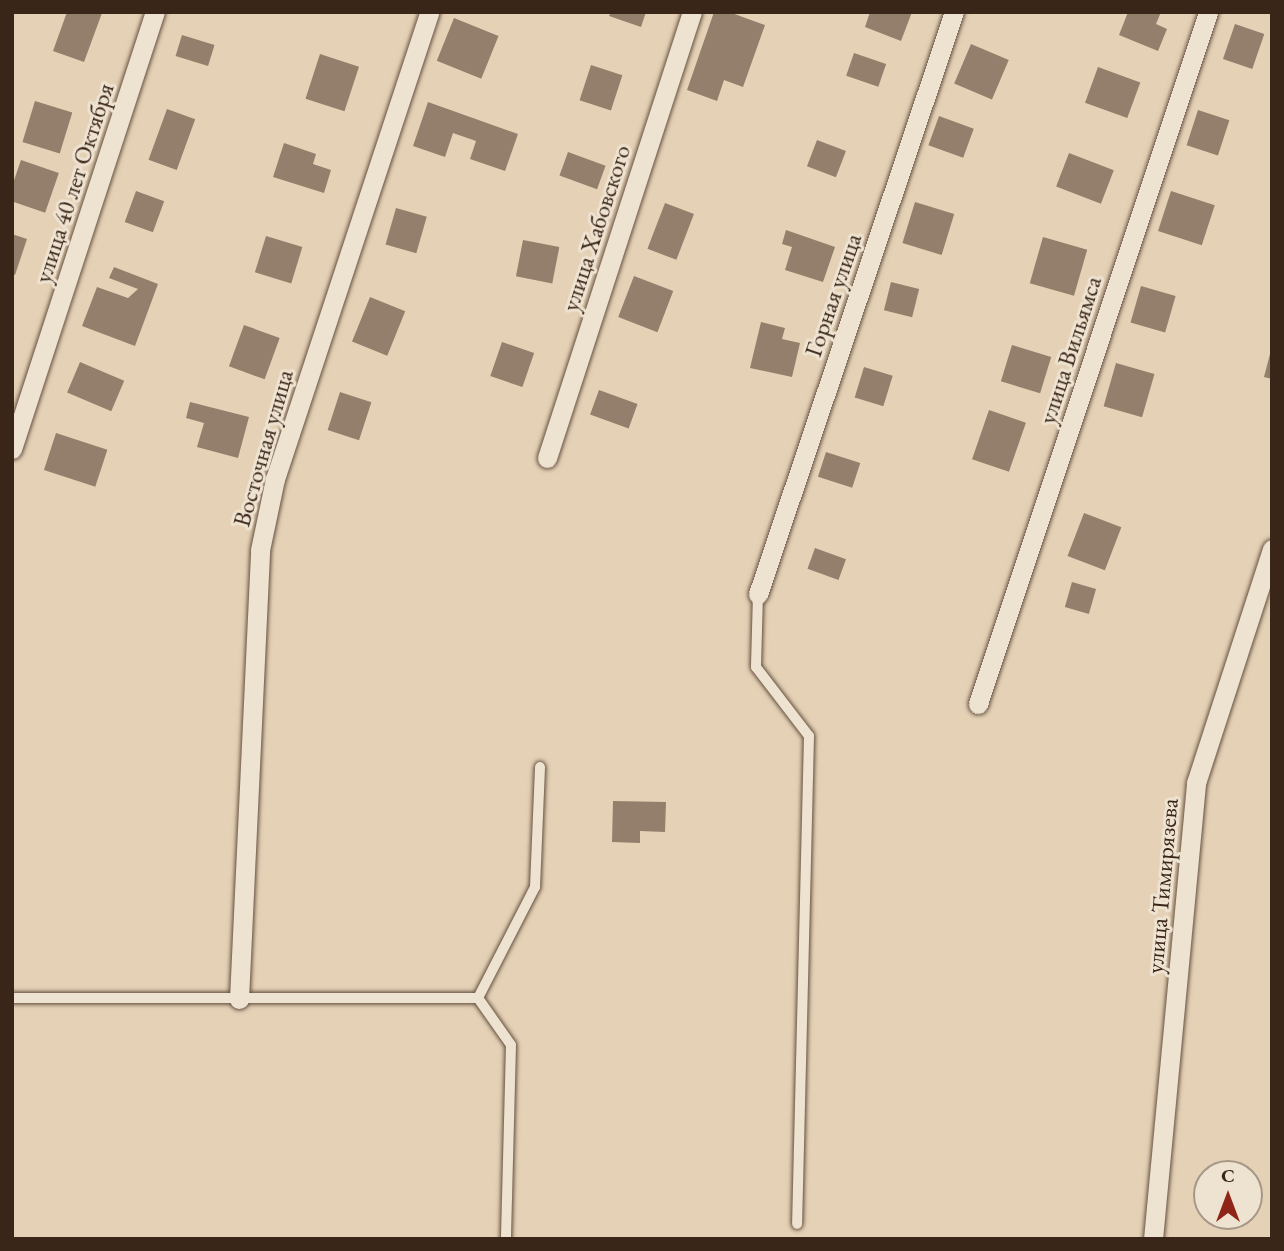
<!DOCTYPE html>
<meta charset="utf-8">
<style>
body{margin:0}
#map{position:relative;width:1284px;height:1251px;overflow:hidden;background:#e5d2b6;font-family:"EB Garamond",serif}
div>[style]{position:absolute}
.building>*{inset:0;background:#937f6b;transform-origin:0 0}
.roads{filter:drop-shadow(0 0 2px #655140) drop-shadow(0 0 2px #655140)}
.lane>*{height:10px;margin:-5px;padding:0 5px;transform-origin:5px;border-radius:5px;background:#eee2d0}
.street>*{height:19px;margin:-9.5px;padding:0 9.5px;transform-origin:9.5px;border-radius:9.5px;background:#eee2d0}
span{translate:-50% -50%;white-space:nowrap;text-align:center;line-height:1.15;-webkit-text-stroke:6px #eee2d0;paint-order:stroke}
.street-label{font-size:24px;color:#3a2619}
.frame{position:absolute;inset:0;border:14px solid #3a2619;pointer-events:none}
.north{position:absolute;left:1193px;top:1160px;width:70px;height:70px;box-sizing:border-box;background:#eee2d0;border:2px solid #a69787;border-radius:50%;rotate:0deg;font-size:19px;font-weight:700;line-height:28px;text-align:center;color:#3a2619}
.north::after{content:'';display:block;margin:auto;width:24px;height:32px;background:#8f2418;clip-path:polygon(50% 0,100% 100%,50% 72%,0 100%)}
</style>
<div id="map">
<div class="building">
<i style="clip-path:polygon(67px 12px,102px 13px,84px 62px,53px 51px)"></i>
<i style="clip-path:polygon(611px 12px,646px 12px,641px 27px,609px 16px)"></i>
<i style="clip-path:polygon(714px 12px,729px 12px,765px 25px,743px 87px,724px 80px,717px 101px,687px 90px)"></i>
<i style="clip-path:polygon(870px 12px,912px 12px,901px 41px,865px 27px)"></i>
<i style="clip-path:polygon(1128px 12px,1161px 12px,1156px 24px,1167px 29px,1158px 51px,1119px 35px)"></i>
<i style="left:454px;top:18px;width:48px;height:46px;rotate:22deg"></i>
<i style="left:1235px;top:24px;width:31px;height:37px;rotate:19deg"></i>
<i style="left:182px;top:35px;width:34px;height:22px;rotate:17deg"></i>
<i style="left:971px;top:44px;width:41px;height:43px;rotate:23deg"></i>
<i style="left:854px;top:53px;width:34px;height:24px;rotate:19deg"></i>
<i style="left:320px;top:54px;width:41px;height:47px;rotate:18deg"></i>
<i style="left:591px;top:65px;width:33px;height:37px;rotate:18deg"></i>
<i style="left:1098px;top:67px;width:45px;height:38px;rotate:20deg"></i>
<i style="left:35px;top:101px;width:39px;height:43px;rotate:17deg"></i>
<i style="clip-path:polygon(428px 102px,518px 134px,505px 171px,470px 159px,476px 141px,453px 133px,445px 157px,413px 146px)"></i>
<i style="left:167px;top:109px;width:30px;height:54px;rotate:20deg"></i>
<i style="left:1198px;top:110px;width:33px;height:37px;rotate:18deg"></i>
<i style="left:939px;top:116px;width:37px;height:31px;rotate:20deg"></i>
<i style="left:817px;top:140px;width:31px;height:28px;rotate:21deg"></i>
<i style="clip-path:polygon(284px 143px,316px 154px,313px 164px,331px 170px,324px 193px,273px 177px)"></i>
<i style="left:568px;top:152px;width:40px;height:25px;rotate:20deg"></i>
<i style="left:1069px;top:153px;width:48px;height:36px;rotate:21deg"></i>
<i style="left:21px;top:160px;width:40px;height:42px;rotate:19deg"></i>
<i style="left:136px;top:191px;width:30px;height:33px;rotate:20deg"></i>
<i style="left:1171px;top:191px;width:46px;height:42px;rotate:18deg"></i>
<i style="left:915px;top:202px;width:41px;height:43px;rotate:17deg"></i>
<i style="left:665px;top:203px;width:31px;height:49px;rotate:21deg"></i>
<i style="left:396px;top:208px;width:32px;height:38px;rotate:16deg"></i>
<i style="clip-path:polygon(786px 230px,835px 247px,823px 282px,785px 270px,792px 247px,782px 244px)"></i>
<i style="clip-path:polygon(12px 234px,27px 239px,15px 275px,12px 274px)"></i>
<i style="left:266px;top:236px;width:38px;height:38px;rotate:17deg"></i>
<i style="left:1043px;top:237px;width:46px;height:48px;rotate:16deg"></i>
<i style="left:523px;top:240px;width:37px;height:37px;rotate:11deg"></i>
<i style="clip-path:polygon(114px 267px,158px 284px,135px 346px,82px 326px,97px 287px,128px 298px,138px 289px,109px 278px)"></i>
<i style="left:634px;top:276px;width:42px;height:44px;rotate:21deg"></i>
<i style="left:891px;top:282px;width:29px;height:29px;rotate:14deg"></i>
<i style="left:1141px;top:286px;width:36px;height:38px;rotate:16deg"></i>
<i style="left:370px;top:297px;width:38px;height:48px;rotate:22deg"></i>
<i style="clip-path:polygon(761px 322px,785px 328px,782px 339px,800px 343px,792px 377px,750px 368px)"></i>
<i style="left:244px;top:325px;width:38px;height:44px;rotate:20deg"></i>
<i style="left:502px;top:342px;width:34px;height:36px;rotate:19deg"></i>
<i style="left:1012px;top:345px;width:41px;height:38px;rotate:17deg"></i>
<i style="clip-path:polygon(1271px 350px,1272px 350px,1272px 379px,1264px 377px)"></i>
<i style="left:80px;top:362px;width:48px;height:33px;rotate:23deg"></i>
<i style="left:1116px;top:363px;width:40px;height:45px;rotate:16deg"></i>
<i style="left:864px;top:367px;width:30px;height:32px;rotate:17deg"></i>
<i style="left:599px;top:390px;width:41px;height:26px;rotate:20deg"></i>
<i style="left:340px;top:392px;width:33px;height:40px;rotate:18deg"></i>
<i style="clip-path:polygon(190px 402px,249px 417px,238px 458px,197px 447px,204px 423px,186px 418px)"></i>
<i style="left:989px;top:410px;width:39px;height:52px;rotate:19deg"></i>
<i style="left:56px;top:433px;width:54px;height:39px;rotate:18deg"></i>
<i style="left:826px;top:452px;width:36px;height:26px;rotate:18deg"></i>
<i style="left:1084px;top:513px;width:40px;height:46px;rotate:21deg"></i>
<i style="left:815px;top:548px;width:33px;height:22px;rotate:20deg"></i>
<i style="left:1072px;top:582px;width:25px;height:26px;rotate:16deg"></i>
<i style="clip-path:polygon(613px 801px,666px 802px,665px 832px,640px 831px,640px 843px,612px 842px)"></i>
</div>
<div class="roads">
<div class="lane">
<i style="left:758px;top:594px;width:73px;rotate:91.6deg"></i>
<i style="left:756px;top:667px;width:87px;rotate:52.5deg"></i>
<i style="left:809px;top:736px;width:488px;rotate:91.4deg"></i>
<i style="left:12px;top:998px;width:466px"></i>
<i style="left:478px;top:998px;width:57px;rotate:54.9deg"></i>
<i style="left:511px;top:1045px;width:194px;rotate:91.5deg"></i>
<i style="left:478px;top:998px;width:125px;rotate:-62.8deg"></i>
<i style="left:535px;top:887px;width:120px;rotate:-87.6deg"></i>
</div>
<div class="street">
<i style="left:12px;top:449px;width:460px;rotate:-71.9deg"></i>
<i style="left:547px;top:458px;width:469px;rotate:-72deg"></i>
<i style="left:758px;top:594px;width:614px;rotate:-71.39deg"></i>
<i style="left:978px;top:704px;width:729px;rotate:-71.61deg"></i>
<i style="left:239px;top:999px;width:449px;rotate:-87.3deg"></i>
<i style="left:260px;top:550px;width:73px;rotate:-78.1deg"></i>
<i style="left:275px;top:479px;width:492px;rotate:-71.7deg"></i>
<i style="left:1153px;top:1239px;width:458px;rotate:-84.6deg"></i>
<i style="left:1196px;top:783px;width:246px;rotate:-72deg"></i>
</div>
</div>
<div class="street-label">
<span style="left:74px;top:183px;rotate:-72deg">улица 40 лет Октября</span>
<span style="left:596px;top:228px;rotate:-72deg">улица Хабовского</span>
<span style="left:833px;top:295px;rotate:-71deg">Горная улица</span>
<span style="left:1070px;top:350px;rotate:-72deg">улица Вильямса</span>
<span style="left:263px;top:448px;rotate:-74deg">Восточная улица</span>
<span style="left:1162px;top:886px;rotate:-85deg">улица Тимирязева</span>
</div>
<div class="frame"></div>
<div class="north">С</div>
</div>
